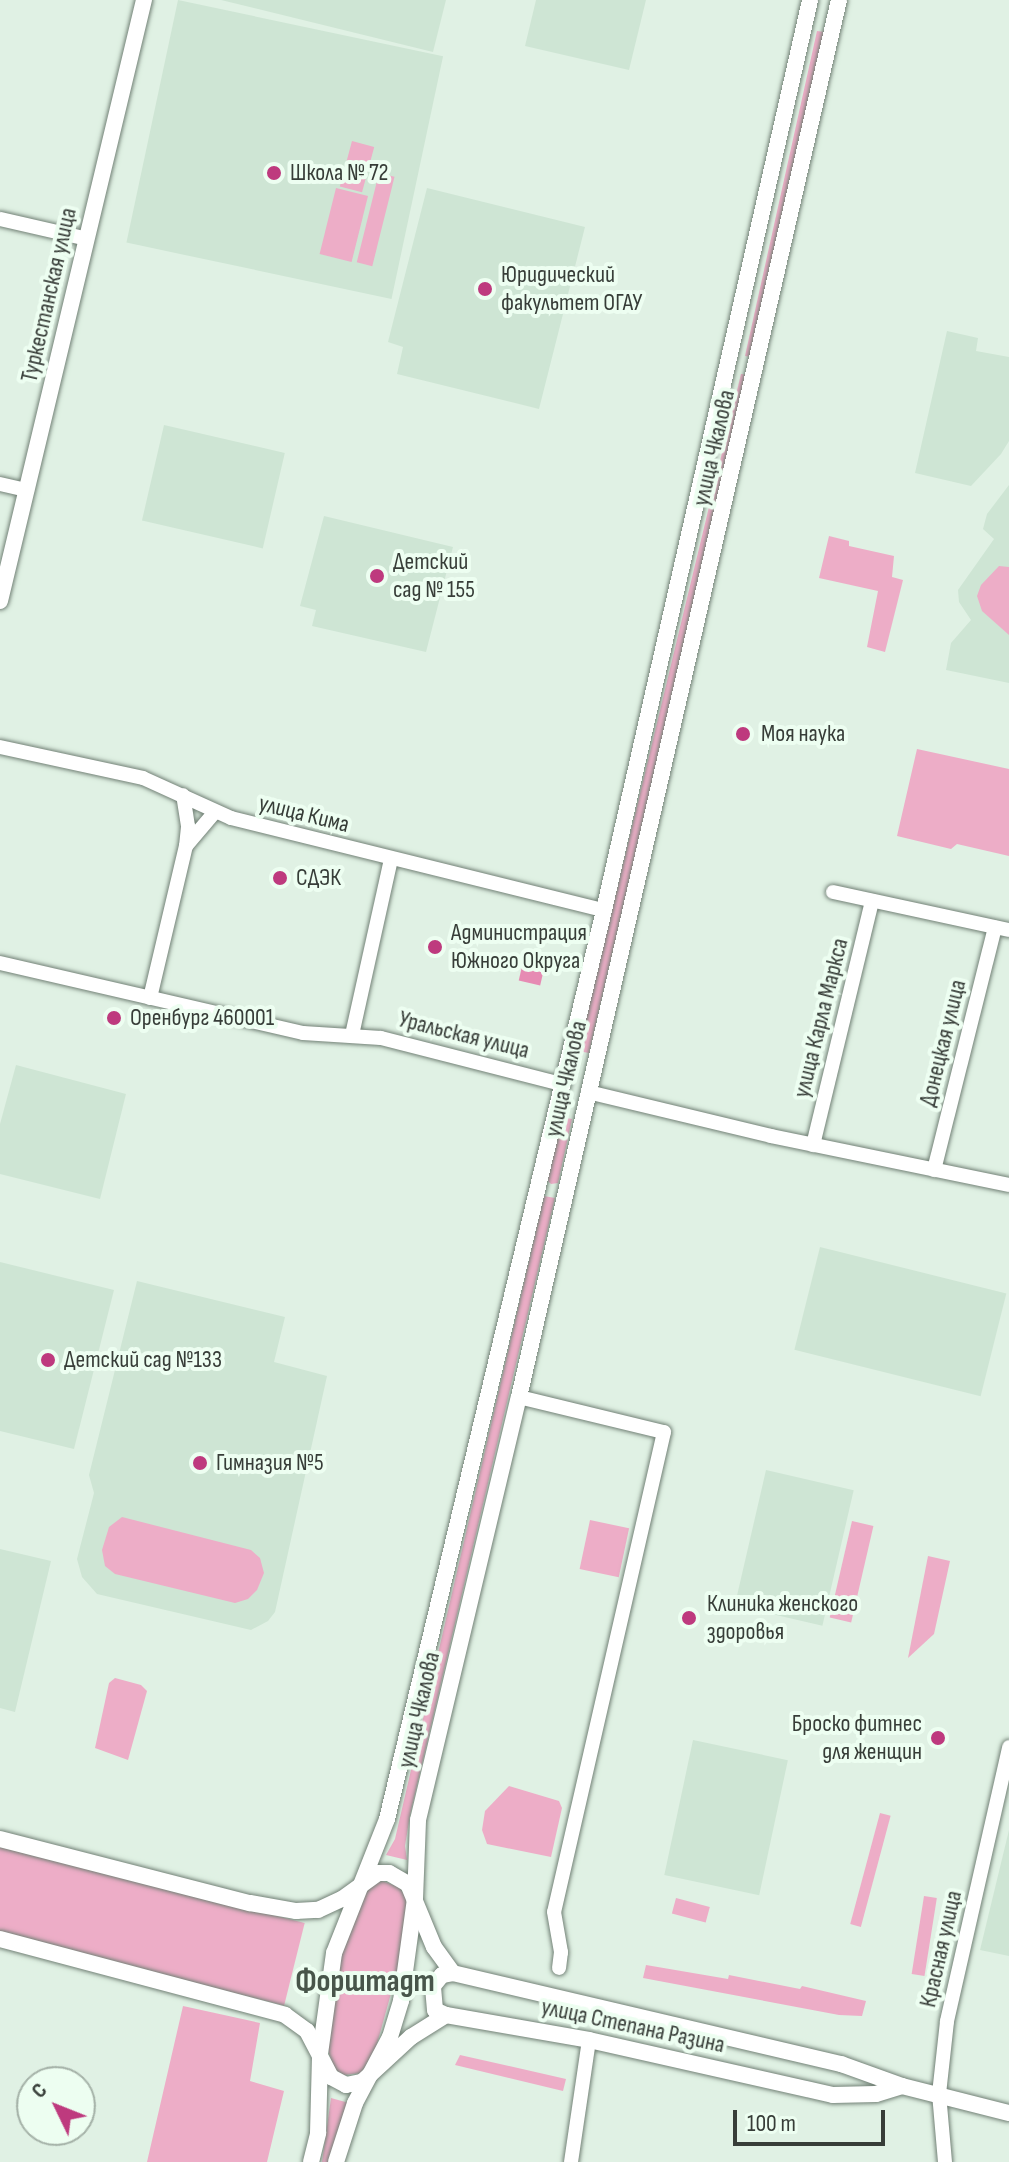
<!DOCTYPE html>
<meta charset="utf-8">
<style>
body{margin:0}
#map{position:relative;width:1009px;height:2162px;overflow:hidden;background:#e0f1e4;font-family:"Sofia Sans Condensed",sans-serif}
div>[style]{position:absolute}
.built>*{inset:0;background:#cee5d4;transform-origin:0 0}
.green>*{inset:0;background:#edadc7;transform-origin:0 0}
.water>*{inset:0;background:#e68bb3;transform-origin:0 0}
.roads{filter:drop-shadow(0 0 2px #728176) drop-shadow(0 0 2px #728176)}
.minor>*{height:14px;margin:-7px;padding:0 7px;transform-origin:7px;border-radius:7px;background:#fff}
.major>*{height:16px;margin:-8px;padding:0 8px;transform-origin:8px;border-radius:8px;background:#fff}
.dots>*{width:22px;height:22px;translate:-50% -50%;box-sizing:border-box;border:4px solid #edfef1;border-radius:50%}
span{translate:-50% -50%;white-space:nowrap;text-align:center;line-height:1.15;-webkit-text-stroke:8px #edfef1;paint-order:stroke}
.poi-label{font-size:24px;color:#373d38}
.left{translate:0 -50%;text-align:left}
.right{translate:-100% -50%;text-align:right}
.street-label{font-size:24px;color:#373d38}
.district-label{font-size:32px;color:#47554a;font-weight:700}
.north{position:absolute;left:16px;top:2066px;width:80px;height:80px;box-sizing:border-box;background:#edfef1;border:2px solid #a4b1a7;border-radius:50%;rotate:313deg;font-size:22px;font-weight:700;line-height:32px;text-align:center;color:#373d38}
.north::after{content:'';display:block;margin:auto;width:28px;height:36px;background:#be3a7e;clip-path:polygon(50% 0,100% 100%,50% 72%,0 100%)}
.scale{position:absolute;left:733px;top:2110px;width:152px;height:36px;box-sizing:border-box;border:4px solid #373d38;border-top:0;padding-left:10px;font-size:24px;line-height:28px;white-space:nowrap;color:#373d38;-webkit-text-stroke:6px #edfef1;paint-order:stroke}
</style>
<div id="map">
<div class="built">
<i style="left:178px;top:0;width:271px;height:248px;rotate:12deg"></i>
<i style="clip-path:polygon(221px 0,446px 0,433px 52px)"></i>
<i style="clip-path:polygon(536px 0,646px 0,629px 70px,525px 46px)"></i>
<i style="clip-path:polygon(427px 188px,585px 227px,539px 409px,397px 374px,403px 347px,388px 342px)"></i>
<i style="clip-path:polygon(947px 331px,978px 338px,976px 351px,1009px 357px,1009px 441px,1001px 454px,971px 486px,915px 473px)"></i>
<i style="left:164px;top:425px;width:124px;height:98px;rotate:13deg"></i>
<i style="clip-path:polygon(1009px 485px,1009px 683px,946px 670px,951px 643px,971px 620px,959px 602px,958px 590px,994px 539px,983px 529px,987px 514px)"></i>
<i style="clip-path:polygon(324px 516px,453px 547px,426px 652px,312px 626px,316px 610px,300px 606px)"></i>
<i style="clip-path:polygon(16px 1065px,126px 1094px,100px 1199px,0 1174px,0 1124px)"></i>
<i style="left:820px;top:1247px;width:192px;height:106px;rotate:14deg"></i>
<i style="clip-path:polygon(0 1262px,114px 1290px,74px 1449px,0 1431px)"></i>
<i style="clip-path:polygon(137px 1281px,285px 1317px,274px 1362px,327px 1376px,275px 1612px,268px 1621px,251px 1630px,97px 1594px,82px 1577px,77px 1559px,94px 1493px,89px 1475px)"></i>
<i style="left:766px;top:1470px;width:90px;height:139px;rotate:13deg"></i>
<i style="clip-path:polygon(0 1549px,51px 1561px,15px 1712px,0 1708px)"></i>
<i style="left:693px;top:1740px;width:97px;height:138px;rotate:12deg"></i>
<i style="clip-path:polygon(1009px 1830px,1009px 1956px,980px 1950px)"></i>
</div>
<div class="green">
<i style="clip-path:polygon(817px 31px,825px 32px,751px 357px,745px 356px)"></i>
<i style="left:352px;top:141px;width:23px;height:47px;rotate:15deg"></i>
<i style="left:379px;top:173px;width:16px;height:92px;rotate:14deg"></i>
<i style="left:336px;top:188px;width:33px;height:68px;rotate:14deg"></i>
<i style="clip-path:polygon(741px 374px,748px 375px,589px 1053px,578px 1051px)"></i>
<i style="clip-path:polygon(829px 536px,849px 541px,849px 546px,894px 556px,892px 577px,903px 580px,885px 652px,867px 647px,878px 591px,819px 578px)"></i>
<i style="clip-path:polygon(999px 566px,1009px 567px,1009px 635px,982px 611px,977px 596px,981px 585px)"></i>
<i style="clip-path:polygon(917px 749px,1009px 769px,1009px 856px,957px 844px,951px 849px,897px 836px)"></i>
<i style="clip-path:polygon(566px 1118px,572px 1119px,558px 1183px,551px 1184px,547px 1180px,558px 1129px)"></i>
<i style="clip-path:polygon(544px 1196px,555px 1198px,410px 1815px,405px 1846px,407px 1860px,386px 1855px,395px 1839px)"></i>
<i style="clip-path:polygon(122px 1517px,251px 1550px,260px 1558px,264px 1573px,257px 1590px,248px 1599px,235px 1603px,115px 1574px,105px 1566px,102px 1550px,109px 1527px)"></i>
<i style="left:590px;top:1520px;width:40px;height:50px;rotate:12deg"></i>
<i style="left:852px;top:1521px;width:22px;height:99px;rotate:13deg"></i>
<i style="clip-path:polygon(928px 1556px,950px 1561px,934px 1634px,908px 1658px)"></i>
<i style="clip-path:polygon(115px 1678px,141px 1685px,147px 1691px,128px 1760px,95px 1748px,109px 1683px)"></i>
<i style="clip-path:polygon(509px 1786px,559px 1801px,562px 1808px,551px 1857px,487px 1844px,482px 1830px,485px 1811px)"></i>
<i style="left:880px;top:1813px;width:11px;height:115px;rotate:15deg"></i>
<i style="left:0;top:1847px;width:314px;height:85px;rotate:14deg"></i>
<i style="clip-path:polygon(382px 1881px,399px 1887px,408px 1900px,404px 1947px,375px 2051px,361px 2073px,344px 2075px,334px 2069px,327px 2046px,338px 1968px,347px 1928px,362px 1894px,371px 1885px)"></i>
<i style="left:924px;top:1896px;width:13px;height:79px;rotate:9deg"></i>
<i style="left:676px;top:1898px;width:35px;height:16px;rotate:15deg"></i>
<i style="clip-path:polygon(646px 1965px,728px 1979px,729px 1975px,800px 1989px,802px 1986px,866px 2001px,862px 2016px,839px 2015px,643px 1978px)"></i>
<i style="clip-path:polygon(183px 2006px,260px 2023px,250px 2081px,284px 2091px,267px 2162px,147px 2162px)"></i>
<i style="clip-path:polygon(460px 2055px,566px 2079px,563px 2091px,455px 2065px)"></i>
<i style="clip-path:polygon(331px 2098px,349px 2103px,331px 2162px,322px 2162px)"></i>
</div>
<div class="water">
<i style="left:523px;top:962px;width:22px;height:19px;rotate:13deg"></i>
</div>
<div class="roads">
<div class="minor">
<i style="left:0;top:219px;width:89px;rotate:12.9deg"></i>
<i style="left:0;top:484px;width:28px;rotate:13deg"></i>
<i style="left:0;top:747px;width:146px;rotate:12.2deg"></i>
<i style="left:143px;top:778px;width:97px;rotate:24.4deg"></i>
<i style="left:231px;top:818px;width:384px;rotate:13.9deg"></i>
<i style="left:186px;top:846px;width:43px;rotate:-49.7deg"></i>
<i style="left:833px;top:892px;width:180px;rotate:12.2deg"></i>
<i style="left:0;top:963px;width:311px;rotate:13deg"></i>
<i style="left:303px;top:1033px;width:78px;rotate:3.7deg"></i>
<i style="left:381px;top:1038px;width:186px;rotate:14.3deg"></i>
<i style="left:150px;top:998px;width:156px;rotate:-76.7deg"></i>
<i style="left:186px;top:846px;width:20px;rotate:-84deg"></i>
<i style="left:188px;top:826px;width:31px;rotate:-99deg"></i>
<i style="left:352px;top:1035px;width:180px;rotate:-77.5deg"></i>
<i style="left:588px;top:1092px;width:188px;rotate:13.5deg"></i>
<i style="left:771px;top:1136px;width:243px;rotate:11.6deg"></i>
<i style="left:813px;top:1145px;width:251px;rotate:-76.4deg"></i>
<i style="left:934px;top:1170px;width:250px;rotate:-75.9deg"></i>
<i style="left:519px;top:1397px;width:149px;rotate:13.6deg"></i>
<i style="left:664px;top:1432px;width:492px;rotate:102.9deg"></i>
<i style="left:554px;top:1912px;width:41px;rotate:80.1deg"></i>
<i style="left:561px;top:1952px;width:16px;rotate:97deg"></i>
<i style="left:571px;top:2162px;width:123px;rotate:-81.6deg"></i>
<i style="left:945px;top:2162px;width:68px;rotate:-95deg"></i>
<i style="left:939px;top:2094px;width:73px;rotate:-83.7deg"></i>
<i style="left:947px;top:2021px;width:281px;rotate:-77.2deg"></i>
</div>
<div class="major">
<i style="left:0;top:601px;width:618px;rotate:-76.53deg"></i>
<i style="left:0;top:1839px;width:258px;rotate:14.4deg"></i>
<i style="left:250px;top:1903px;width:47px;rotate:9.9deg"></i>
<i style="left:296px;top:1911px;width:22px;rotate:-3deg"></i>
<i style="left:318px;top:1910px;width:26px;rotate:-25deg"></i>
<i style="left:342px;top:1899px;width:44px;rotate:-35.8deg"></i>
<i style="left:378px;top:1873px;width:11px"></i>
<i style="left:389px;top:1873px;width:22px;rotate:30deg"></i>
<i style="left:408px;top:1884px;width:68px;rotate:67.6deg"></i>
<i style="left:434px;top:1947px;width:32px;rotate:54deg"></i>
<i style="left:453px;top:1973px;width:399px;rotate:13.2deg"></i>
<i style="left:841px;top:2064px;width:65px;rotate:19.8deg"></i>
<i style="left:902px;top:2086px;width:110px;rotate:14.2deg"></i>
<i style="left:0;top:1939px;width:295px;rotate:14.9deg"></i>
<i style="left:285px;top:2015px;width:27px;rotate:36deg"></i>
<i style="left:307px;top:2031px;width:52px;rotate:62.4deg"></i>
<i style="left:331px;top:2077px;width:17px;rotate:28deg"></i>
<i style="left:346px;top:2085px;width:16px;rotate:-11deg"></i>
<i style="left:362px;top:2082px;width:67px;rotate:-42.6deg"></i>
<i style="left:411px;top:2037px;width:41px;rotate:-32.2deg"></i>
<i style="left:446px;top:2015px;width:145px;rotate:9.9deg"></i>
<i style="left:589px;top:2040px;width:250px;rotate:12.7deg"></i>
<i style="left:833px;top:2095px;width:43px;rotate:-1.3deg"></i>
<i style="left:876px;top:2094px;width:27px;rotate:-17deg"></i>
<i style="left:446px;top:2015px;width:12px;rotate:-156deg"></i>
<i style="left:435px;top:2010px;width:24px;rotate:-95deg"></i>
<i style="left:433px;top:1986px;width:14px;rotate:-51deg"></i>
<i style="left:442px;top:1975px;width:11px;rotate:-10deg"></i>
<i style="left:311px;top:2162px;width:30px;rotate:-76deg"></i>
<i style="left:318px;top:2133px;width:79px;rotate:-88.5deg"></i>
<i style="left:320px;top:2054px;width:102px;rotate:-82.1deg"></i>
<i style="left:334px;top:1953px;width:144px;rotate:-68.4deg"></i>
<i style="left:387px;top:1819px;width:935px;rotate:-76.57deg"></i>
<i style="left:604px;top:910px;width:933px;rotate:-77.24deg"></i>
<i style="left:336px;top:2162px;width:62px;rotate:-72.1deg"></i>
<i style="left:355px;top:2103px;width:75px;rotate:-62.1deg"></i>
<i style="left:390px;top:2037px;width:38px;rotate:-73deg"></i>
<i style="left:401px;top:2001px;width:103px;rotate:-82.2deg"></i>
<i style="left:415px;top:1899px;width:79px;rotate:-87.8deg"></i>
<i style="left:418px;top:1820px;width:435px;rotate:-76.6deg"></i>
<i style="left:519px;top:1397px;width:1433px;rotate:-77.1deg"></i>
</div>
</div>
<div class="dots">
<i style="left:274px;top:173px;background:#be3a7e"></i>
<i style="left:485px;top:289px;background:#be3a7e"></i>
<i style="left:377px;top:576px;background:#be3a7e"></i>
<i style="left:743px;top:734px;background:#be3a7e"></i>
<i style="left:280px;top:878px;background:#be3a7e"></i>
<i style="left:435px;top:947px;background:#be3a7e"></i>
<i style="left:114px;top:1018px;background:#be3a7e"></i>
<i style="left:48px;top:1360px;background:#be3a7e"></i>
<i style="left:200px;top:1463px;background:#be3a7e"></i>
<i style="left:689px;top:1618px;background:#be3a7e"></i>
<i style="left:938px;top:1738px;background:#be3a7e"></i>
</div>
<div class="poi-label">
<span class="left" style="left:290px;top:173px">Школа № 72</span>
<span class="left" style="left:501px;top:289px">Юридический<br>факультет ОГАУ</span>
<span class="left" style="left:393px;top:576px">Детский<br>сад № 155</span>
<span class="left" style="left:761px;top:734px">Моя наука</span>
<span class="left" style="left:296px;top:878px">СДЭК</span>
<span class="left" style="left:451px;top:947px">Администрация<br>Южного Округа</span>
<span class="left" style="left:130px;top:1018px">Оренбург 460001</span>
<span class="left" style="left:64px;top:1360px">Детский сад №133</span>
<span class="left" style="left:216px;top:1463px">Гимназия №5</span>
<span class="left" style="left:707px;top:1618px">Клиника женского<br>здоровья</span>
<span class="right" style="left:922px;top:1738px">Броско фитнес<br>для женщин</span>
</div>
<div class="street-label">
<span style="left:49px;top:295px;rotate:-77deg">Туркестанская улица</span>
<span style="left:714px;top:448px;rotate:-77deg">улица Чкалова</span>
<span style="left:304px;top:814px;rotate:14deg">улица Кима</span>
<span style="left:821px;top:1018px;rotate:-76deg">улица Карла Маркса</span>
<span style="left:464px;top:1035px;rotate:14deg">Уральская улица</span>
<span style="left:943px;top:1043px;rotate:-76deg">Донецкая улица</span>
<span style="left:566px;top:1079px;rotate:-77deg">улица Чкалова</span>
<span style="left:419px;top:1710px;rotate:-77deg">улица Чкалова</span>
<span style="left:941px;top:1949px;rotate:-77deg">Красная улица</span>
<span style="left:633px;top:2026px;rotate:12deg">улица Степана Разина</span>
</div>
<div class="district-label">
<span style="left:365px;top:1982px">Форштадт</span>
</div>
<div class="north">С</div>
<div class="scale">100 m</div>
</div>
